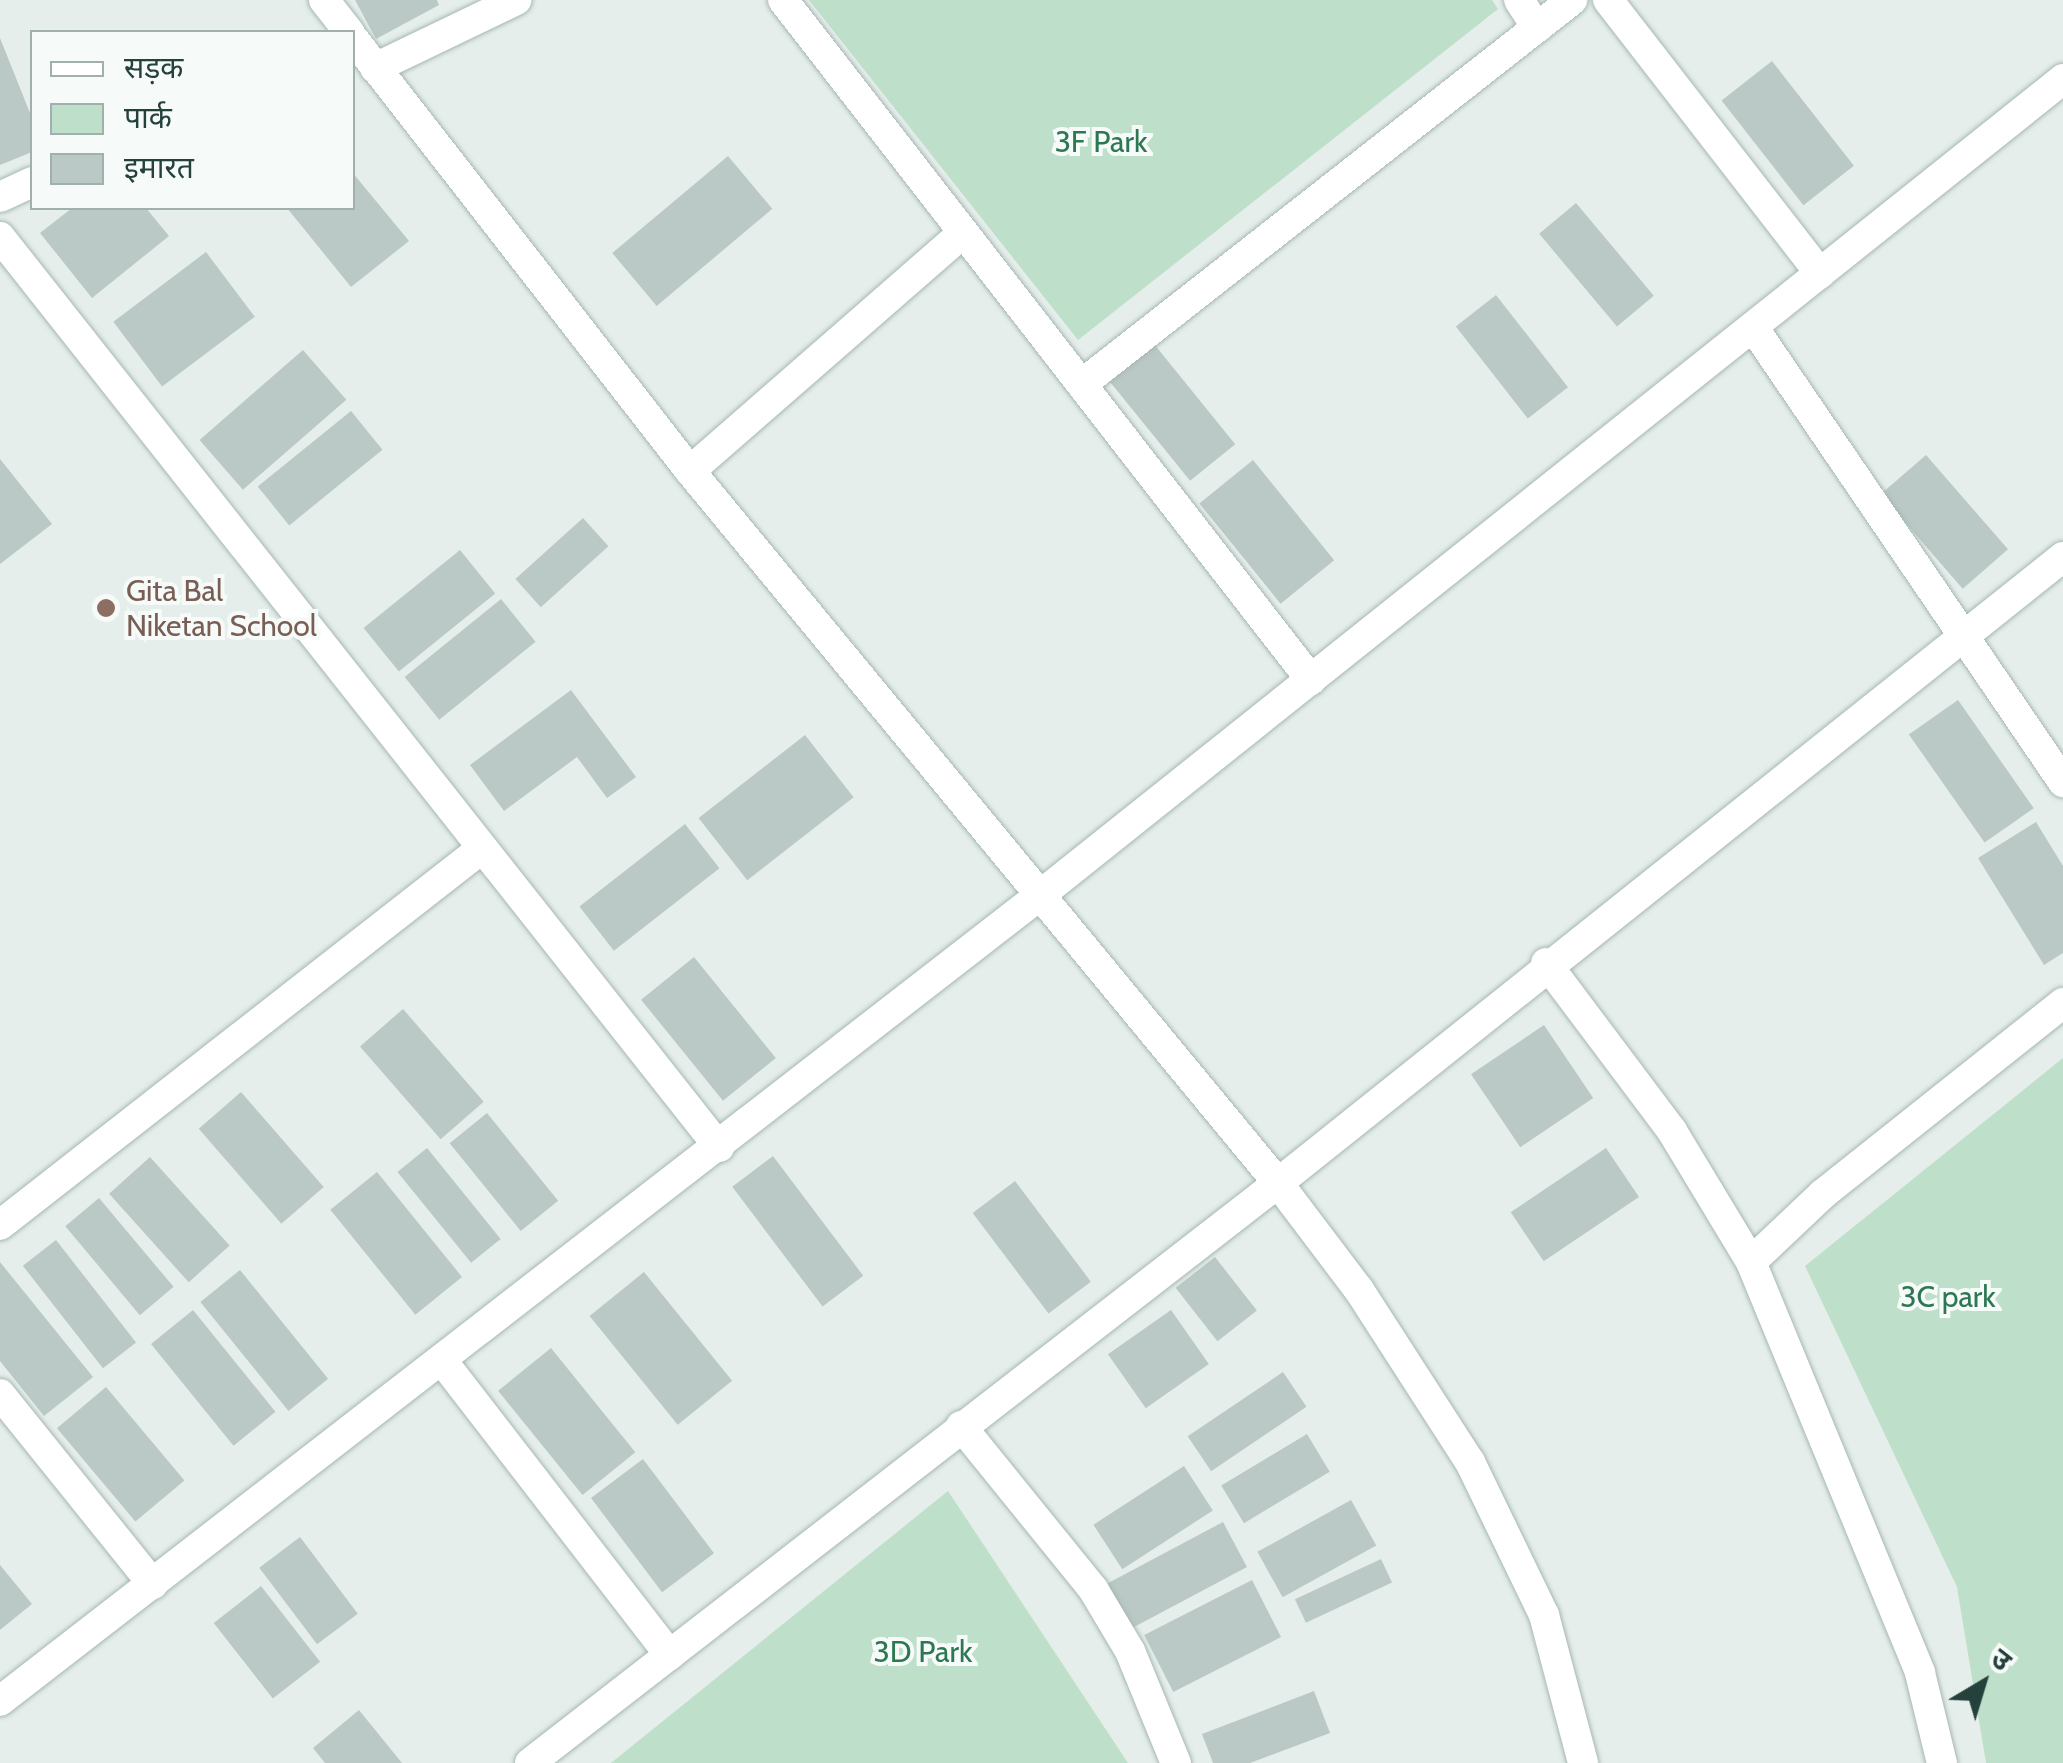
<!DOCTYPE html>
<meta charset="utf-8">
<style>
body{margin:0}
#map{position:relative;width:2063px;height:1763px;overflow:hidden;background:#e5eeeb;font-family:Cabin,"Noto Sans Devanagari",sans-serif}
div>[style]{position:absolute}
.green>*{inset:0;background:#bedfca}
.building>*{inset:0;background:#bac9c5;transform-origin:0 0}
.roads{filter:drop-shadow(0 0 2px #a7b7b3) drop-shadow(0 0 2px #a7b7b3)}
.street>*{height:30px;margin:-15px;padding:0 15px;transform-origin:15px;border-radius:15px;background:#fff}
.secondary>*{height:30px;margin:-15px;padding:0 15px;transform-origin:15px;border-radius:15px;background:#fff}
.dots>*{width:28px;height:28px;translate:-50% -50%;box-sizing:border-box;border:5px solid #f6faf9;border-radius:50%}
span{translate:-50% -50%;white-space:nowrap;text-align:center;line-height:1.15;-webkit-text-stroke:8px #f6faf9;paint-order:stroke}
.park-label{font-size:30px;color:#2d7852}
.education-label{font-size:30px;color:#785e54}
.left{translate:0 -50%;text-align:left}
.legend{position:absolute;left:30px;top:30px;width:325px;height:180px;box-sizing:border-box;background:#f6faf9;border:2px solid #a2b0ad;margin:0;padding:12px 18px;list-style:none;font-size:30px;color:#24413c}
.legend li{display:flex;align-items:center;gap:20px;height:50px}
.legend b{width:50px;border:2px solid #a2b0ad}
.north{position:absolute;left:1933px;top:1633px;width:100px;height:100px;-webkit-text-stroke:8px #f6faf9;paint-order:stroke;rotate:38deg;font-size:28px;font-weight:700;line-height:40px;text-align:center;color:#24413c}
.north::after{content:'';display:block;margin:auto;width:35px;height:45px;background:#24413c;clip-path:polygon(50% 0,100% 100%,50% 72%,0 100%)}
</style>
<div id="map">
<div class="green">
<i style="clip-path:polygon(809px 0,1492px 0,1498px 9px,1078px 340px)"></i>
<i style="clip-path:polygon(2063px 1058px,2063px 1763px,1986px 1763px,1957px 1587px,1805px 1266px)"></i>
<i style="clip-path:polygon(948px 1491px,1128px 1763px,611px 1763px)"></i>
</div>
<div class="building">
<i style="clip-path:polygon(355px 0,437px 0,439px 5px,376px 39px)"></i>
<i style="clip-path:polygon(0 38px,32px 118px,32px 152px,0 165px)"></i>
<i style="left:1772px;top:61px;width:133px;height:64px;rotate:52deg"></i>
<i style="left:728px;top:156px;width:69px;height:151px;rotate:50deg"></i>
<i style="clip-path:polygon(352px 172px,409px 241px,351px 287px,287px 208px,352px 208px)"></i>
<i style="left:1576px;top:203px;width:121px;height:48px;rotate:50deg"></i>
<i style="clip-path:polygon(72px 208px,146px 208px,169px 236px,92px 298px,40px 233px)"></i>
<i style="left:206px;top:252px;width:81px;height:116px;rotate:53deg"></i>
<i style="left:1496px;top:295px;width:117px;height:51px;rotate:52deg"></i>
<i style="left:1154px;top:344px;width:129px;height:58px;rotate:51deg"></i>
<i style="left:303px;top:350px;width:66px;height:137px;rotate:49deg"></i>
<i style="left:351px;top:411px;width:50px;height:120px;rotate:51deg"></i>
<i style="left:1926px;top:455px;width:125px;height:60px;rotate:49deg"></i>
<i style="clip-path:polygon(0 459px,52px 524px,0 564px)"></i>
<i style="left:1253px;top:460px;width:129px;height:69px;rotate:51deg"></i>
<i style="left:583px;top:518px;width:38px;height:91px;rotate:48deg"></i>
<i style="left:460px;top:550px;width:56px;height:124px;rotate:51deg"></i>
<i style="left:501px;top:599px;width:55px;height:124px;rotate:51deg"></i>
<i style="clip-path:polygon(571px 690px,636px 777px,607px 798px,577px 757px,504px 811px,470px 765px)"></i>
<i style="left:1958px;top:700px;width:132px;height:60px;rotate:55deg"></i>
<i style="left:805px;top:735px;width:79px;height:135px;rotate:52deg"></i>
<i style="clip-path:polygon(2036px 822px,2063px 866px,2063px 953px,2044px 965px,1978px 858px)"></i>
<i style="left:685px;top:824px;width:56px;height:134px;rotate:52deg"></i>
<i style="left:694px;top:957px;width:130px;height:68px;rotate:51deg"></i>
<i style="left:403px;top:1009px;width:123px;height:57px;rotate:49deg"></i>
<i style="left:1544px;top:1025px;width:88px;height:88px;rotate:56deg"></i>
<i style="left:241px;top:1092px;width:126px;height:56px;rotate:49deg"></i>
<i style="left:487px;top:1113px;width:113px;height:48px;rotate:51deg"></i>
<i style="left:427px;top:1148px;width:117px;height:38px;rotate:51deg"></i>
<i style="left:1606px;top:1148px;width:59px;height:115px;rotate:56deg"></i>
<i style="left:773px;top:1156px;width:150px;height:51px;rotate:53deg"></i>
<i style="left:150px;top:1157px;width:119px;height:55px;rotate:48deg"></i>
<i style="left:377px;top:1172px;width:135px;height:60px;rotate:51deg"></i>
<i style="left:1015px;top:1181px;width:126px;height:53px;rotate:53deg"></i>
<i style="left:99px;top:1198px;width:116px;height:44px;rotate:50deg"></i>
<i style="left:56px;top:1240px;width:130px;height:42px;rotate:52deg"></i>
<i style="left:1215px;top:1257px;width:68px;height:50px;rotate:52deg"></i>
<i style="clip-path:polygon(0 1262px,93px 1377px,44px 1416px,0 1361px)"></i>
<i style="left:240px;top:1270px;width:140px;height:51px;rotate:51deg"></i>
<i style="left:644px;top:1272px;width:140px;height:70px;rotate:51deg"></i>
<i style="left:193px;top:1310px;width:131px;height:54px;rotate:51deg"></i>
<i style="left:1171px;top:1310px;width:66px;height:77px;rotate:55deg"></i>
<i style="left:551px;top:1348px;width:134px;height:68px;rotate:51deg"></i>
<i style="left:1283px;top:1372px;width:42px;height:115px;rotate:56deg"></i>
<i style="left:106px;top:1387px;width:122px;height:64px;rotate:50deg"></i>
<i style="left:1307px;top:1434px;width:44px;height:100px;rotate:59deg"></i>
<i style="left:643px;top:1459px;width:118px;height:65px;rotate:53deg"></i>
<i style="left:1184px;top:1466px;width:53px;height:108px;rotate:57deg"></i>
<i style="left:1351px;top:1500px;width:52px;height:107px;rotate:61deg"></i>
<i style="left:1223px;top:1522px;width:51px;height:131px;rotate:62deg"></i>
<i style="left:300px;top:1537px;width:96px;height:51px;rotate:53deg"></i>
<i style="left:1381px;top:1559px;width:26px;height:95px;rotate:65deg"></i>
<i style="clip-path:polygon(0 1565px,32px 1604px,0 1630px)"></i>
<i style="left:1252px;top:1580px;width:64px;height:121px;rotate:63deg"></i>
<i style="left:261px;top:1586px;width:96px;height:60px;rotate:52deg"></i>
<i style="clip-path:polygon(1314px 1691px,1330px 1733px,1250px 1763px,1213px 1763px,1202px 1734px)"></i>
<i style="clip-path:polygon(359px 1710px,402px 1763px,325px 1763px,313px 1748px)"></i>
</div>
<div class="roads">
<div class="street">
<i style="left:783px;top:0;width:861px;rotate:52.17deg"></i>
<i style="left:1519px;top:0;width:33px;rotate:57deg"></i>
<i style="left:1608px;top:0;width:346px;rotate:52.2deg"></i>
<i style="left:375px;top:68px;width:157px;rotate:-25.7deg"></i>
<i style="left:0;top:197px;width:35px;rotate:-25deg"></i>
<i style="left:0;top:237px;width:1160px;rotate:51.69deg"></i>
<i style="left:1753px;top:327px;width:551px;rotate:55.73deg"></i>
<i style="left:1082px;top:384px;width:623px;rotate:-38.08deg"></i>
<i style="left:690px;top:471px;width:362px;rotate:-41.1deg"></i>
<i style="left:1546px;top:963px;width:210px;rotate:53.1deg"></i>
<i style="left:1672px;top:1131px;width:153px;rotate:58.9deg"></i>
<i style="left:1751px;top:1262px;width:444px;rotate:67.6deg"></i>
<i style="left:1920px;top:1673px;width:93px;rotate:76.3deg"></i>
<i style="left:0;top:1225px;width:611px;rotate:-38.01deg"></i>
<i style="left:1751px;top:1262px;width:99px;rotate:-43.4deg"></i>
<i style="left:1823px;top:1194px;width:307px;rotate:-38.5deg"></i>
<i style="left:444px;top:1363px;width:369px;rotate:52.3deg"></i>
<i style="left:0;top:1394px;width:244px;rotate:51.2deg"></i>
<i style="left:961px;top:1426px;width:210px;rotate:51deg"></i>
<i style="left:1093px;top:1589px;width:72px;rotate:59.2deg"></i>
<i style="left:1130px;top:1651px;width:121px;rotate:67.7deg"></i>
<i style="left:0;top:1701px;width:1314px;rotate:-37.77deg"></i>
<i style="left:1039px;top:896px;width:1310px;rotate:-38.58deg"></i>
<i style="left:530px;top:1763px;width:947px;rotate:-37.79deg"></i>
<i style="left:1278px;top:1183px;width:1004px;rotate:-38.57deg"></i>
</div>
<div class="secondary">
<i style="left:324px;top:0;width:41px;rotate:52deg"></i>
<i style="left:352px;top:37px;width:550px;rotate:52.09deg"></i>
<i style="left:690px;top:471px;width:923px;rotate:50.45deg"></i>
<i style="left:1278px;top:1183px;width:134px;rotate:52.9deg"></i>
<i style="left:1359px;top:1290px;width:205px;rotate:57.2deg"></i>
<i style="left:1470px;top:1462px;width:170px;rotate:64.2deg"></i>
<i style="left:1544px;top:1615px;width:153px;rotate:75.2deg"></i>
</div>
</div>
<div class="dots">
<i style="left:106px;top:608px;background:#8d6e63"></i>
</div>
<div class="park-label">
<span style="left:1101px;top:142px">3F Park</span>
<span style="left:1948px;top:1297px">3C park</span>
<span style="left:923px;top:1652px">3D Park</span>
</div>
<div class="education-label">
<span class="left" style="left:126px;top:608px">Gita Bal<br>Niketan School</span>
</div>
<ul class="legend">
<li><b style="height:12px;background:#fff"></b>सड़क</li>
<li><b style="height:28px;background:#bedfca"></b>पार्क</li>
<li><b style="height:28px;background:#bac9c5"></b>इमारत</li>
</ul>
<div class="north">उ</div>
</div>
